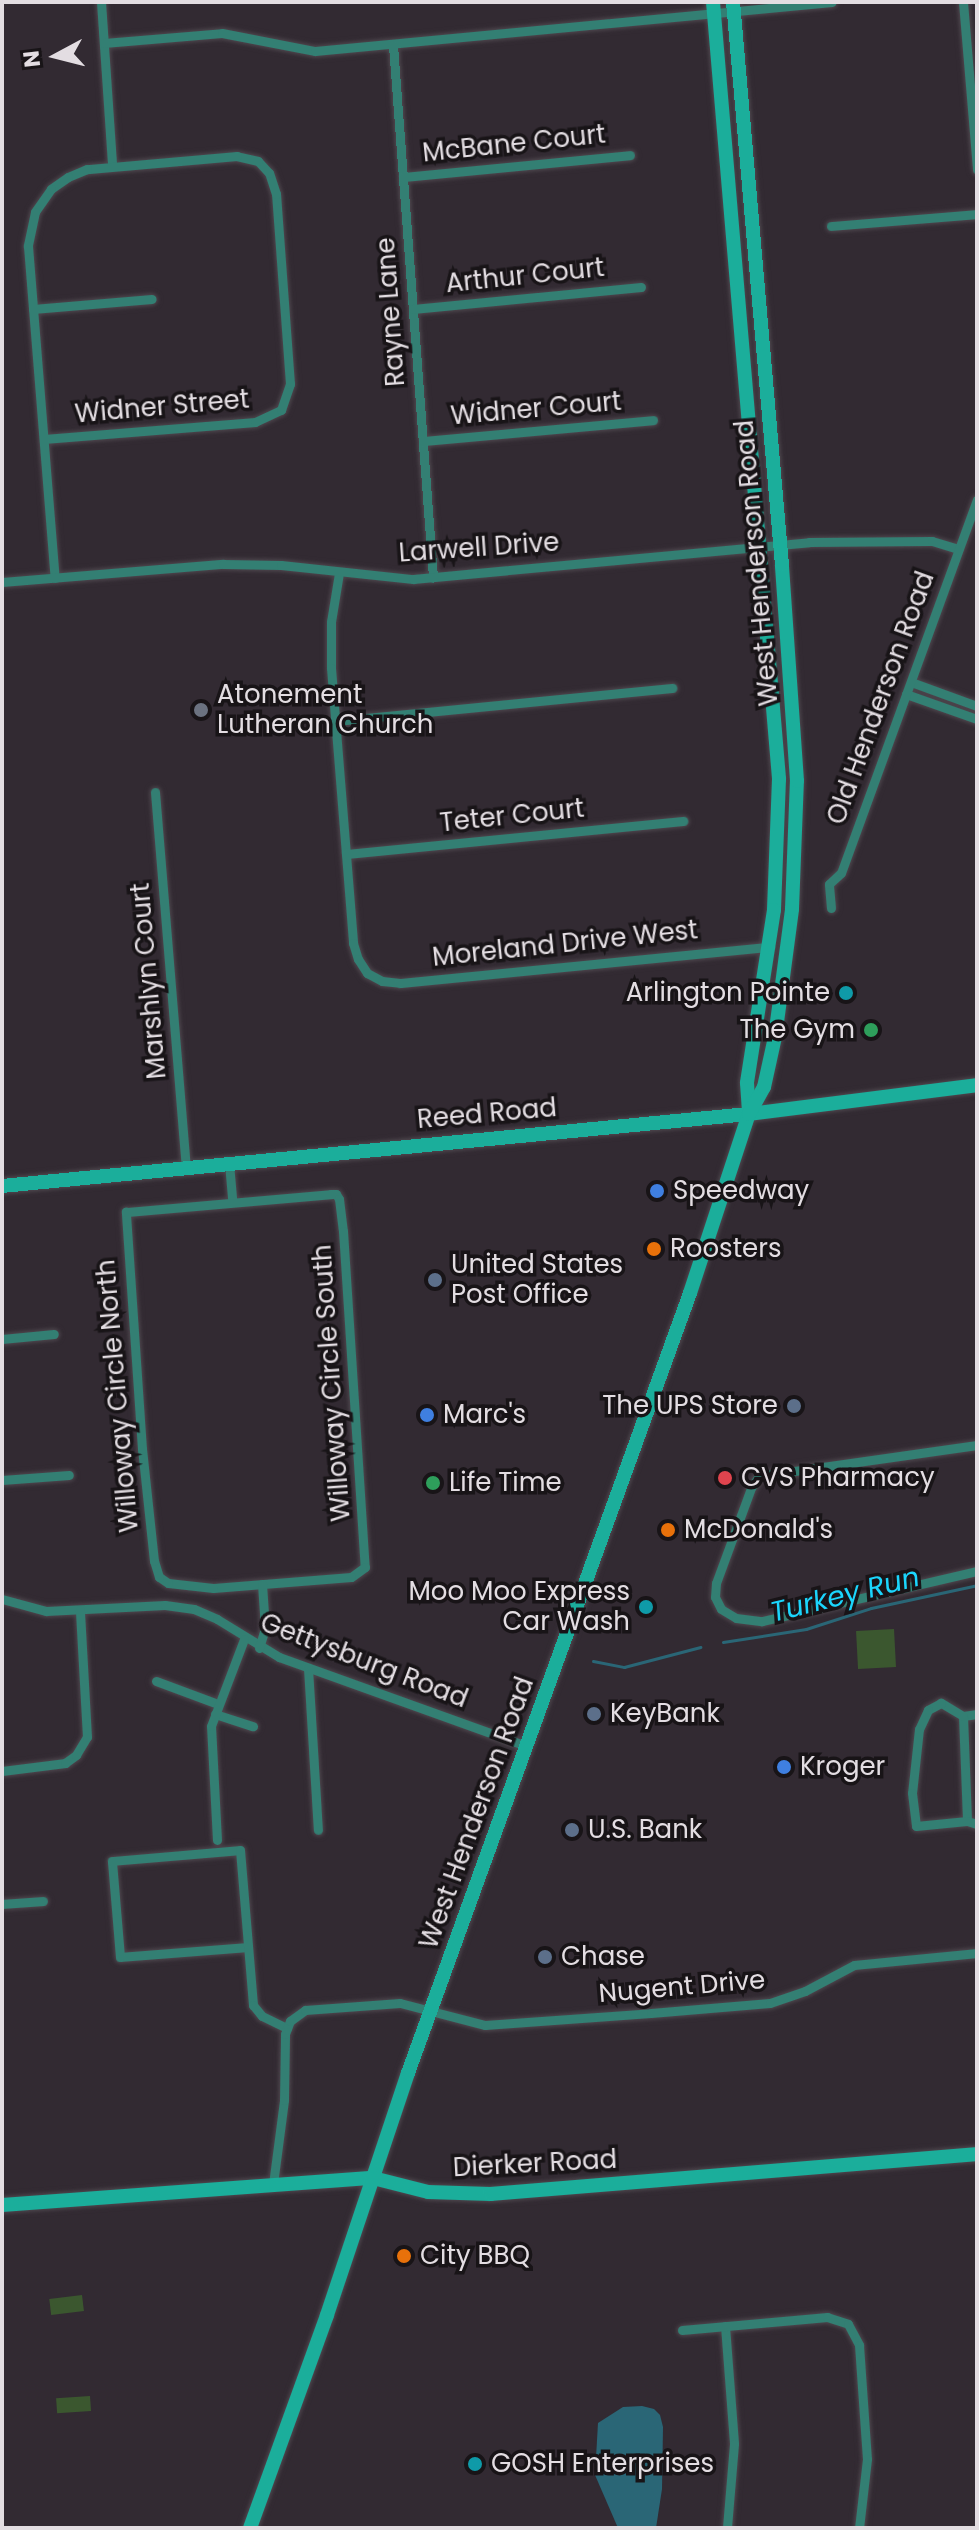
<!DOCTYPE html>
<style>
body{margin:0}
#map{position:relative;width:979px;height:2530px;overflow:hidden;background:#322a32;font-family:Poppins,sans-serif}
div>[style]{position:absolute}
.green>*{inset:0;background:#3b572f;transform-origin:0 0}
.water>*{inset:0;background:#2a6676}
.stream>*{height:3px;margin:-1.5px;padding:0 1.5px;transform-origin:1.5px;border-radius:1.5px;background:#2a6676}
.roads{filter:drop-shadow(0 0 2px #4e474e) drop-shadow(0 0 2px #4e474e)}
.street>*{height:9px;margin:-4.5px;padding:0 4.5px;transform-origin:4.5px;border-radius:4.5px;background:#337f73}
.secondary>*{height:14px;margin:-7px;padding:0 7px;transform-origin:7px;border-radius:7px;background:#1bae9b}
.dots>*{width:22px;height:22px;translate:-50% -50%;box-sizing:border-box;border:4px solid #181417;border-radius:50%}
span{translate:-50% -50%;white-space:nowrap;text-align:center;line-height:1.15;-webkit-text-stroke:7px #181417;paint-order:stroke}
.street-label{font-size:26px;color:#e3dde2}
.poi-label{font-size:26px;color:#e3dde2}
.left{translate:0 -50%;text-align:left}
.right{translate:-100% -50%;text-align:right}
.water-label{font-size:28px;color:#1bd5fc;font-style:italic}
.frame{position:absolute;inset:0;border:4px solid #e3dde2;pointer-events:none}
.north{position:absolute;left:16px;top:16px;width:80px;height:80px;-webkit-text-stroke:6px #181417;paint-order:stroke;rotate:263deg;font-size:22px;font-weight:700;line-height:32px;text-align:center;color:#e3dde2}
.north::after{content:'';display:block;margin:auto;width:28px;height:36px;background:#e3dde2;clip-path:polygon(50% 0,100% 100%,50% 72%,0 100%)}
</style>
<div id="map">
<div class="green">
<i style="left:894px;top:1629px;width:38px;height:38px;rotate:87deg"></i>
<i style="left:82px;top:2295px;width:16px;height:33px;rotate:83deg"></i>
<i style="left:90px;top:2396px;width:15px;height:34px;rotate:86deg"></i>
</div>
<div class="water">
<i style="clip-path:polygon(642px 2406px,654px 2409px,660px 2415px,663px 2427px,662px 2489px,656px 2528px,618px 2528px,595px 2475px,598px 2423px,623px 2407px)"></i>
</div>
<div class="stream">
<i style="left:723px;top:1642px;width:84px;rotate:-8.9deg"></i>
<i style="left:806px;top:1629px;width:68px;rotate:-17.9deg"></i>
<i style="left:871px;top:1608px;width:108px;rotate:-12.2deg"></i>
<i style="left:593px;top:1661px;width:32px;rotate:11deg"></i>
<i style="left:624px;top:1667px;width:79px;rotate:-14.7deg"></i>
</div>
<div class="roads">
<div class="street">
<i style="left:101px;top:2px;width:163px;rotate:86.1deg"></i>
<i style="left:963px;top:2px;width:168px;rotate:85.2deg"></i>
<i style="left:104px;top:43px;width:118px;rotate:-4.8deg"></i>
<i style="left:222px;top:33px;width:95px;rotate:11deg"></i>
<i style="left:315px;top:51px;width:519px;rotate:-5.41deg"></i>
<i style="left:393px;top:45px;width:534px;rotate:85.7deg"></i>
<i style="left:403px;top:177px;width:228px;rotate:-5.5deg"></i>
<i style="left:831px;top:226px;width:146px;rotate:-4.7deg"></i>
<i style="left:33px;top:309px;width:119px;rotate:-4.8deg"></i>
<i style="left:413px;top:309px;width:229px;rotate:-5.5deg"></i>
<i style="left:44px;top:439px;width:212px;rotate:-4.6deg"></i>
<i style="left:255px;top:422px;width:29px;rotate:-25deg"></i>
<i style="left:281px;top:410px;width:28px;rotate:-71deg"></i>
<i style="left:290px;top:384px;width:191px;rotate:-94.2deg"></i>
<i style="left:276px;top:194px;width:22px;rotate:-108deg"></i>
<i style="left:269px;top:173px;width:16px;rotate:-133deg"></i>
<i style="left:258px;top:161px;width:22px;rotate:-167deg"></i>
<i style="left:237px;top:156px;width:151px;rotate:175deg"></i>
<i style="left:87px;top:169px;width:21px;rotate:157deg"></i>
<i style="left:68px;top:177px;width:21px;rotate:145deg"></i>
<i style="left:51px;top:189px;width:28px;rotate:125deg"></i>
<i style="left:35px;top:212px;width:35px;rotate:102deg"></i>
<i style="left:28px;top:246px;width:333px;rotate:85.4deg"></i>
<i style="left:423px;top:441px;width:231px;rotate:-5.2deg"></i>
<i style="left:339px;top:573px;width:50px;rotate:99.3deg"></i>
<i style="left:331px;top:622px;width:46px;rotate:90deg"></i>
<i style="left:331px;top:668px;width:276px;rotate:85.4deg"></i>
<i style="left:353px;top:943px;width:17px;rotate:73deg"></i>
<i style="left:358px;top:959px;width:17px;rotate:57deg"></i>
<i style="left:367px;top:973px;width:17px;rotate:28deg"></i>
<i style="left:382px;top:981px;width:18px;rotate:6deg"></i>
<i style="left:400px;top:983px;width:372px;rotate:-5.6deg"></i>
<i style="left:2px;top:582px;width:222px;rotate:-4.7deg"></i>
<i style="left:223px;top:564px;width:58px;rotate:1deg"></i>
<i style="left:281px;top:565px;width:133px;rotate:6.1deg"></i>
<i style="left:413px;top:579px;width:398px;rotate:-5.3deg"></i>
<i style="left:809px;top:542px;width:123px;rotate:-0.5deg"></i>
<i style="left:932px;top:541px;width:27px;rotate:17deg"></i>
<i style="left:911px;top:682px;width:70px;rotate:20deg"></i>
<i style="left:906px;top:694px;width:75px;rotate:19.4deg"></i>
<i style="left:335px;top:721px;width:339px;rotate:-5.6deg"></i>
<i style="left:155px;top:792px;width:376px;rotate:85.3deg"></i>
<i style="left:346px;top:854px;width:339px;rotate:-5.6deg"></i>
<i style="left:831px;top:908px;width:24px;rotate:-95deg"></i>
<i style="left:829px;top:884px;width:16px;rotate:-43deg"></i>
<i style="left:841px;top:873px;width:397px;rotate:-70deg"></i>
<i style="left:229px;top:1163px;width:37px;rotate:85deg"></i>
<i style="left:331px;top:1194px;width:5px"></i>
<i style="left:336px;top:1194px;width:6px;rotate:59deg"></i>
<i style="left:339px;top:1199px;width:32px;rotate:83deg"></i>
<i style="left:343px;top:1231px;width:337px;rotate:86.3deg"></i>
<i style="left:365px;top:1567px;width:17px;rotate:144deg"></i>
<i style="left:351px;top:1577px;width:138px;rotate:175.4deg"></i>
<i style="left:213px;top:1588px;width:45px;rotate:-173.7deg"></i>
<i style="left:168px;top:1583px;width:11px;rotate:-146deg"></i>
<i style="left:159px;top:1577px;width:17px;rotate:-107deg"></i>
<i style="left:154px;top:1561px;width:113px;rotate:-96.1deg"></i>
<i style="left:142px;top:1449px;width:238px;rotate:-93.9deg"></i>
<i style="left:126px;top:1212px;width:206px;rotate:-5deg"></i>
<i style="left:2px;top:1339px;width:52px;rotate:-5.5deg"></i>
<i style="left:977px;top:1445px;width:220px;rotate:171.9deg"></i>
<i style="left:759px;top:1476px;width:14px;rotate:124deg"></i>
<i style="left:751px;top:1488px;width:101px;rotate:110.2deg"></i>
<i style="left:716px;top:1583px;width:14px;rotate:94deg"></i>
<i style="left:715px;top:1597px;width:13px;rotate:63deg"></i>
<i style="left:721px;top:1609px;width:17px;rotate:31deg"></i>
<i style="left:736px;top:1618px;width:26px;rotate:7deg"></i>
<i style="left:762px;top:1621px;width:221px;rotate:-13.1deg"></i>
<i style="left:2px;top:1480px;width:67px;rotate:-4.3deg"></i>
<i style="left:2px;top:1599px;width:46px;rotate:15.3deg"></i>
<i style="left:46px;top:1611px;width:119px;rotate:-2.9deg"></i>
<i style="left:165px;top:1605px;width:29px;rotate:8deg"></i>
<i style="left:194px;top:1609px;width:25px;rotate:23deg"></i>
<i style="left:217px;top:1619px;width:73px;rotate:31.5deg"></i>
<i style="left:279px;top:1657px;width:263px;rotate:19.8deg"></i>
<i style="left:259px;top:1648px;width:21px;rotate:-73deg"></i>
<i style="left:265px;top:1628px;width:44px;rotate:-93.9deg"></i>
<i style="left:308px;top:1668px;width:162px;rotate:86.5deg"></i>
<i style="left:156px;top:1681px;width:66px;rotate:20.4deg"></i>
<i style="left:215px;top:1714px;width:40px;rotate:18deg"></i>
<i style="left:977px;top:1714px;width:14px;rotate:172deg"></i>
<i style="left:963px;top:1716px;width:105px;rotate:87.8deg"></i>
<i style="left:967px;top:1821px;width:10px;rotate:17deg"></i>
<i style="left:963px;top:1716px;width:26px;rotate:-149deg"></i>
<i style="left:941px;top:1703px;width:15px;rotate:152deg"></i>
<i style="left:928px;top:1710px;width:21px;rotate:115deg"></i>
<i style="left:919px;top:1729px;width:64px;rotate:96.2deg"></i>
<i style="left:912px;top:1793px;width:33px;rotate:83deg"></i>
<i style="left:916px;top:1826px;width:51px;rotate:-5.6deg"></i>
<i style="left:2px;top:1771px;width:64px;rotate:-7.2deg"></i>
<i style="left:65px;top:1763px;width:14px;rotate:-36deg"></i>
<i style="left:76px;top:1755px;width:21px;rotate:-59deg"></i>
<i style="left:87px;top:1737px;width:127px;rotate:-93.2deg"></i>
<i style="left:217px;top:1840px;width:114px;rotate:-93deg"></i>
<i style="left:211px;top:1726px;width:93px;rotate:-69.2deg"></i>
<i style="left:2px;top:1904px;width:41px;rotate:-4.2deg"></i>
<i style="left:247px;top:1947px;width:127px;rotate:175.5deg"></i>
<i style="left:120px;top:1957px;width:96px;rotate:-94.8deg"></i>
<i style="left:112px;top:1861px;width:128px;rotate:-4.9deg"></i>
<i style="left:240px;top:1850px;width:156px;rotate:85.2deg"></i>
<i style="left:253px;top:2005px;width:14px;rotate:51deg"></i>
<i style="left:262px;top:2016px;width:28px;rotate:26deg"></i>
<i style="left:273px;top:2184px;width:85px;rotate:-82.5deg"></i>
<i style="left:284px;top:2100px;width:66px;rotate:-89.1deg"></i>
<i style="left:285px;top:2034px;width:14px;rotate:-69deg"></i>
<i style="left:290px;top:2021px;width:19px;rotate:-36deg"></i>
<i style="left:305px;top:2010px;width:95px;rotate:-4.2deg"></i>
<i style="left:400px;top:2003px;width:88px;rotate:14.5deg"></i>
<i style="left:485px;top:2025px;width:166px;rotate:-4.1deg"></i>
<i style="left:651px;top:2013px;width:119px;rotate:-4.8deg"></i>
<i style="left:770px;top:2003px;width:37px;rotate:-19deg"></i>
<i style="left:805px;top:1991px;width:55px;rotate:-28deg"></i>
<i style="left:854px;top:1965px;width:124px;rotate:-5.6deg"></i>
<i style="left:725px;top:2326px;width:118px;rotate:85.6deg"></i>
<i style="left:734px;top:2444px;width:84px;rotate:94.8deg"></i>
<i style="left:682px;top:2330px;width:146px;rotate:-5.1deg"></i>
<i style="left:827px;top:2317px;width:22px;rotate:18deg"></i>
<i style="left:848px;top:2324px;width:24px;rotate:62deg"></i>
<i style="left:859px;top:2345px;width:114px;rotate:86deg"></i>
<i style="left:867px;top:2459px;width:69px;rotate:96.6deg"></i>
</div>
<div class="secondary">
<i style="left:713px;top:2px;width:780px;rotate:85.14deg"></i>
<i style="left:779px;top:779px;width:131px;rotate:92.2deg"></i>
<i style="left:774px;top:910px;width:175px;rotate:98.9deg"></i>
<i style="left:747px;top:1083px;width:31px;rotate:86deg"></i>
<i style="left:2px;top:1186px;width:750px;rotate:-5.51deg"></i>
<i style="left:749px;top:1114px;width:230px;rotate:-7.2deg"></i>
<i style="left:2px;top:2205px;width:372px;rotate:-4.2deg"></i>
<i style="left:373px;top:2178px;width:57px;rotate:14.3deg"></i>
<i style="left:428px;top:2192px;width:63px;rotate:1.8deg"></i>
<i style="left:491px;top:2194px;width:488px;rotate:-4.7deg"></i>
<i style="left:250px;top:2528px;width:226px;rotate:-70.1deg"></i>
<i style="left:327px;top:2315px;width:255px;rotate:-71.5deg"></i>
<i style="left:408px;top:2073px;width:829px;rotate:-70.12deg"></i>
<i style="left:690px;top:1293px;width:188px;rotate:-71.8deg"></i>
<i style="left:749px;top:1114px;width:31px;rotate:-61deg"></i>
<i style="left:764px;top:1087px;width:51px;rotate:-77.6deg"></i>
<i style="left:775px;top:1037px;width:129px;rotate:-82.4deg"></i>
<i style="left:792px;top:909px;width:128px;rotate:-87.8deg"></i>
<i style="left:797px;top:781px;width:217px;rotate:-94deg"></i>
<i style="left:782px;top:565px;width:565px;rotate:-94.97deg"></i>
</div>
</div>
<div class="dots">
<i style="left:201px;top:710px;background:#6b7280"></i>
<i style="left:846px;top:993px;background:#0f9aa8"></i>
<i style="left:871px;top:1030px;background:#2e9e5b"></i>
<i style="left:657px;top:1191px;background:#3f7fe0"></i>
<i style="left:654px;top:1249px;background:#e8710a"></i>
<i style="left:435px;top:1280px;background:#5c6f8a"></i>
<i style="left:794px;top:1406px;background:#5c6f8a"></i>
<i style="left:427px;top:1415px;background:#3f7fe0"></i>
<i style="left:725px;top:1478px;background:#e0444e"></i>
<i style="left:433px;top:1483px;background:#2e9e5b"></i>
<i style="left:668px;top:1530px;background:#e8710a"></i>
<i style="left:646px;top:1607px;background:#0f9aa8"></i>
<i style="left:594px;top:1714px;background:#5c6f8a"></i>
<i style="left:784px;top:1767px;background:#3f7fe0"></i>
<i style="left:572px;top:1830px;background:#5c6f8a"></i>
<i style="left:545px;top:1957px;background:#5c6f8a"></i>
<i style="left:404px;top:2256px;background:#e8710a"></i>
<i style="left:475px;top:2464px;background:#0f9aa8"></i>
</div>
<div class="street-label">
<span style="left:514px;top:144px;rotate:-6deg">McBane Court</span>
<span style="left:525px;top:276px;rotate:-6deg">Arthur Court</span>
<span style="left:391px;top:312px;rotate:-94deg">Rayne Lane</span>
<span style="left:162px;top:407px;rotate:-5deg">Widner Street</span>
<span style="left:536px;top:409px;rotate:-5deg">Widner Court</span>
<span style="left:479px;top:548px;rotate:-4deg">Larwell Drive</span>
<span style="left:757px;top:563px;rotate:-95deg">West Henderson Road</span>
<span style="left:881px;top:698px;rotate:-70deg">Old Henderson Road</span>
<span style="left:512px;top:816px;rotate:-6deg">Teter Court</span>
<span style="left:565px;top:944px;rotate:-6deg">Moreland Drive West</span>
<span style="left:149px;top:981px;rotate:-95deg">Marshlyn Court</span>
<span style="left:487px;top:1114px;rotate:-5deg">Reed Road</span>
<span style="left:332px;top:1383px;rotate:-94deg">Willoway Circle South</span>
<span style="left:118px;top:1396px;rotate:-95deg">Willoway Circle North</span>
<span style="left:364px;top:1661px;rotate:21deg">Gettysburg Road</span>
<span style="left:477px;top:1813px;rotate:-70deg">West Henderson Road</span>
<span style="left:682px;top:1987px;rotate:-5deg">Nugent Drive</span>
<span style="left:535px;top:2164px;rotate:-3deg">Dierker Road</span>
</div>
<div class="poi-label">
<span class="left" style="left:217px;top:710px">Atonement<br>Lutheran Church</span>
<span class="right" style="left:830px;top:993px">Arlington Pointe</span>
<span class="right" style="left:855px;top:1030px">The Gym</span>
<span class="left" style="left:673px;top:1191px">Speedway</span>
<span class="left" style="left:670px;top:1249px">Roosters</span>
<span class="left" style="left:451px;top:1280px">United States<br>Post Office</span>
<span class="right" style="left:778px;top:1406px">The UPS Store</span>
<span class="left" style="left:443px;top:1415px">Marc's</span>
<span class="left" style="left:741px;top:1478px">CVS Pharmacy</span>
<span class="left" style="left:449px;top:1483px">Life Time</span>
<span class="left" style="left:684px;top:1530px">McDonald's</span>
<span class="right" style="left:630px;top:1607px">Moo Moo Express<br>Car Wash</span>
<span class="left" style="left:610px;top:1714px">KeyBank</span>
<span class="left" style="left:800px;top:1767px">Kroger</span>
<span class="left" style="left:588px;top:1830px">U.S. Bank</span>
<span class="left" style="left:561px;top:1957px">Chase</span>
<span class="left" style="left:420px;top:2256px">City BBQ</span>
<span class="left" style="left:491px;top:2464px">GOSH Enterprises</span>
</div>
<div class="water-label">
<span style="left:845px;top:1595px;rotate:-14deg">Turkey Run</span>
</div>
<div class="frame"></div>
<div class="north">N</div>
</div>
